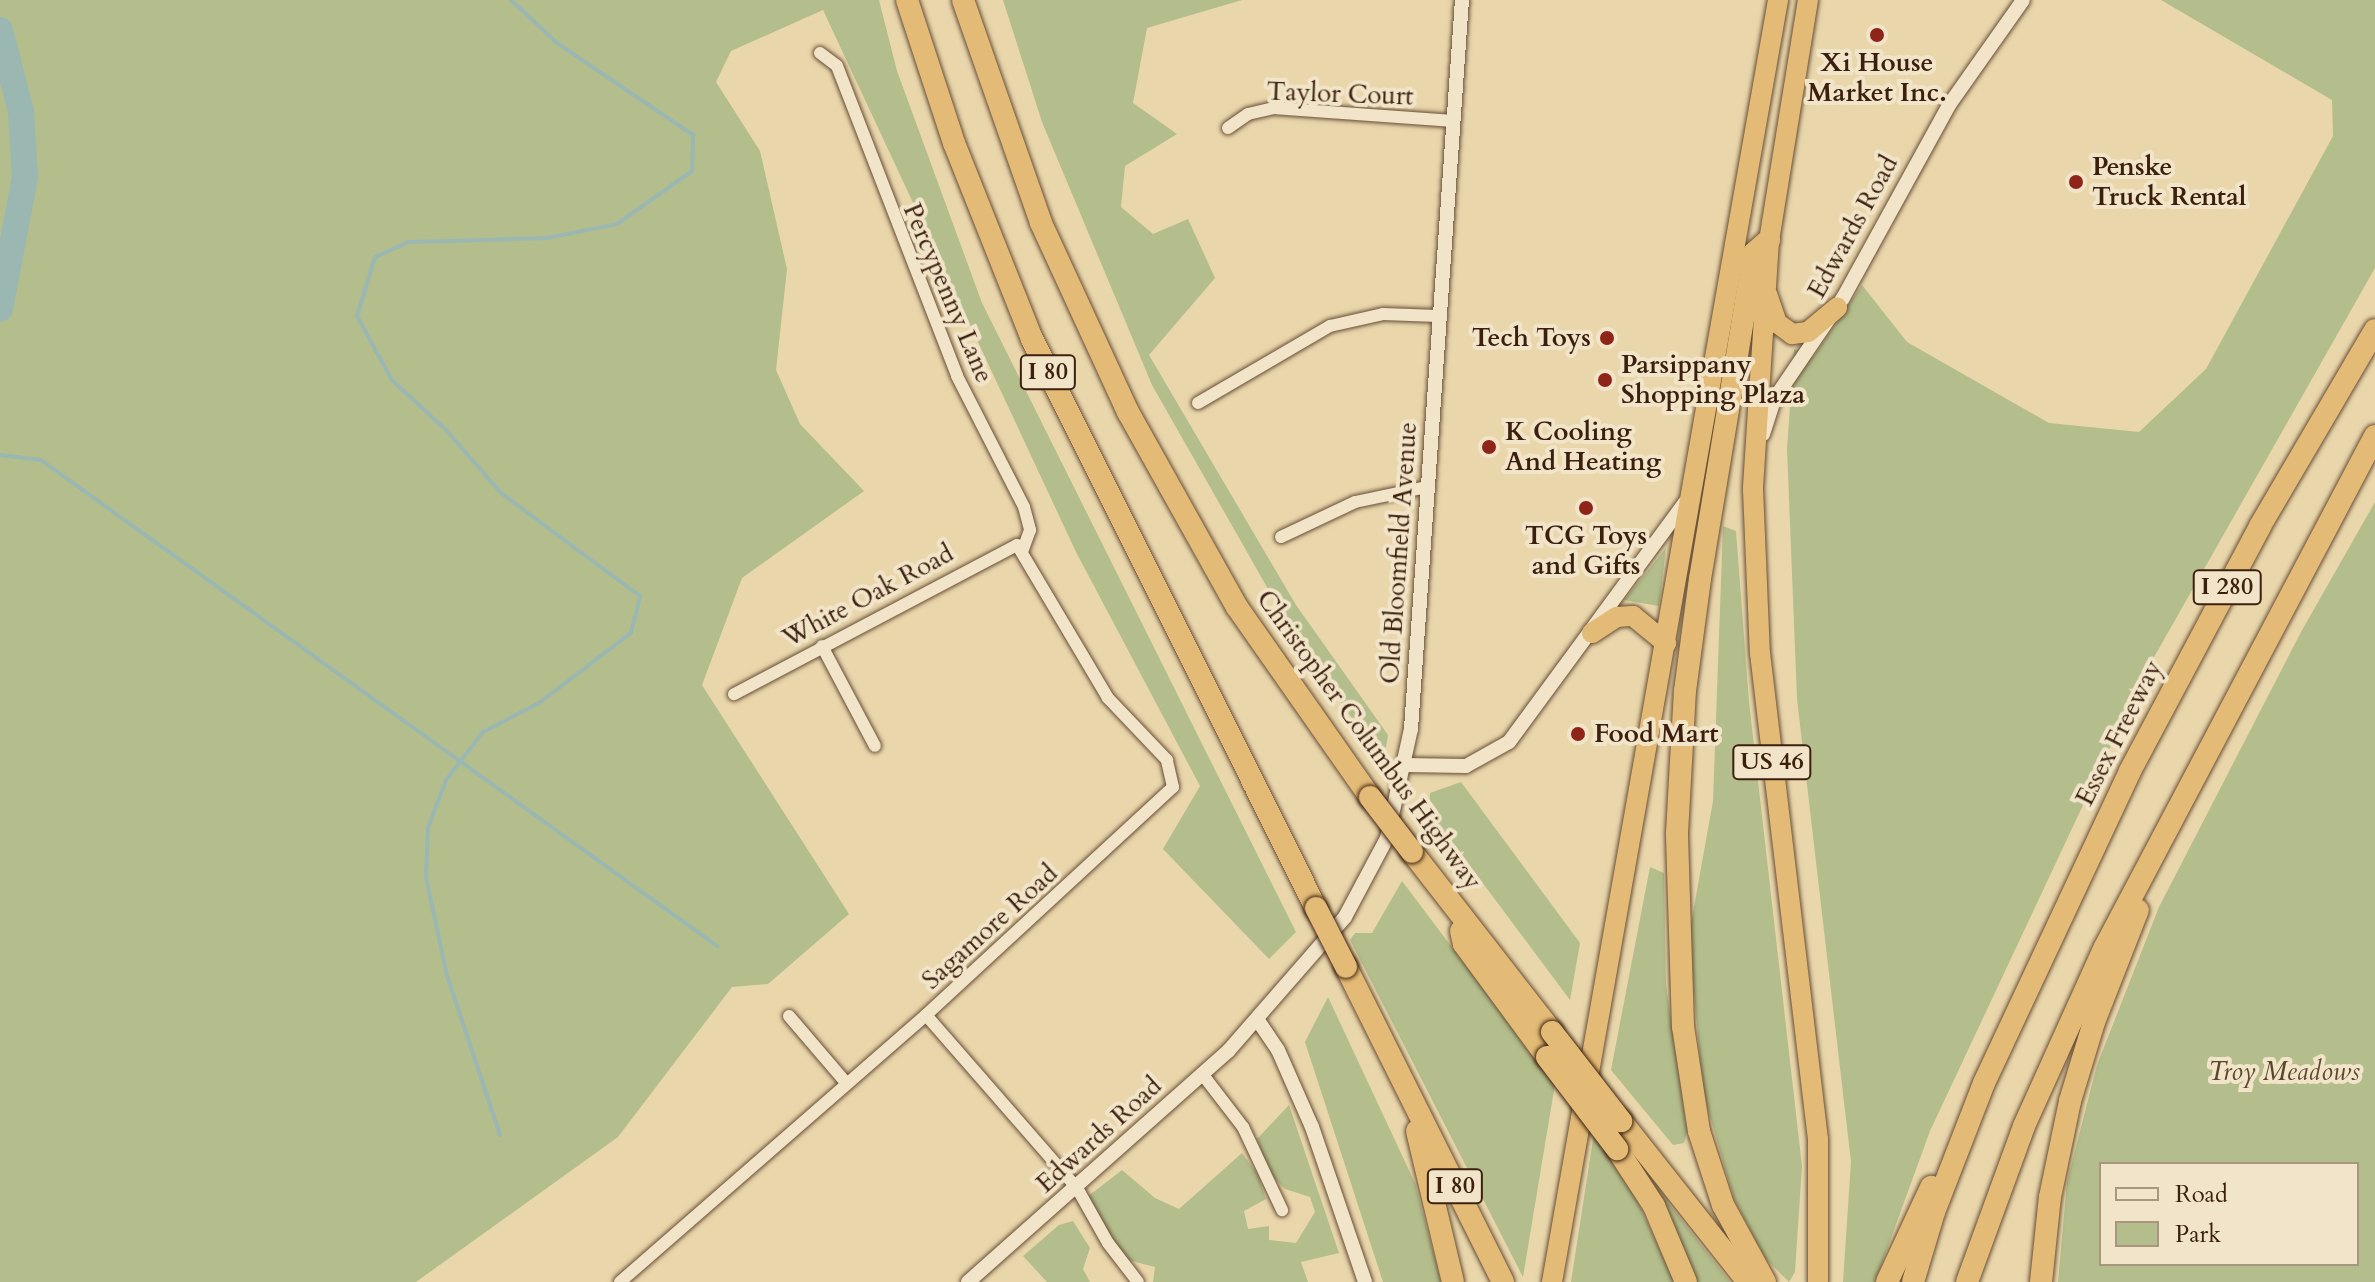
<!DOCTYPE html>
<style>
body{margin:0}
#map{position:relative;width:2375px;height:1282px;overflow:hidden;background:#e9d6ab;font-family:Cardo,serif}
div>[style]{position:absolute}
.green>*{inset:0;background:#b3be8c}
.stream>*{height:4px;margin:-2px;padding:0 2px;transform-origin:2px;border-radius:2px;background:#9ab7b2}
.river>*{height:26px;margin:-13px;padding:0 13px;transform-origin:13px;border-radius:13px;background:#9ab7b2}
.roads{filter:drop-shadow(0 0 2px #674e36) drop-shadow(0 0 2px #674e36)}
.minor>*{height:12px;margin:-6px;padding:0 6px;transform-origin:6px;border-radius:6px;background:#f1e4c8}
.tertiary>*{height:14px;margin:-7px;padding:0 7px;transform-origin:7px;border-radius:7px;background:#f1e4c8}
.trunk>*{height:20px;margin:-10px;padding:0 10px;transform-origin:10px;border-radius:10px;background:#e4bb76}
.motorway>*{height:22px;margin:-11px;padding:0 11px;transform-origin:11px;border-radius:11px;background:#e4bb76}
.bridges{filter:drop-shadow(0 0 2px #3c200f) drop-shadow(0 0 2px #3c200f)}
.motorway-bridge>*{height:22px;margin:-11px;padding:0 11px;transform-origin:11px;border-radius:11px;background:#e4bb76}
.dots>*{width:22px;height:22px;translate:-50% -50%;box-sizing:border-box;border:4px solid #f1e4c8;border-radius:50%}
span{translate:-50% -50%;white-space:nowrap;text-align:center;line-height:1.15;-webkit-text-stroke:8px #f1e4c8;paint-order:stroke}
.shield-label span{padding:2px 6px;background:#f1e4c8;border:2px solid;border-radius:6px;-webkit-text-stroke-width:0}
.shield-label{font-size:24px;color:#3c200f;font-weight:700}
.poi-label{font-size:26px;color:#3c200f;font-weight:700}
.left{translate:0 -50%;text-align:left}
.right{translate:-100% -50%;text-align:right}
.street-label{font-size:26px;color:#3c200f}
.park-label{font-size:26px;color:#5a482e;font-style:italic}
.legend{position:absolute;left:2099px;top:1162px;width:260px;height:104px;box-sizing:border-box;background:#f1e4c8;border:2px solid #a9967e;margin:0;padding:10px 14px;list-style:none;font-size:24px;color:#3c200f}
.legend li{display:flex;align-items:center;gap:16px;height:40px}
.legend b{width:40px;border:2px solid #a9967e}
</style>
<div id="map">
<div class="green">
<i style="clip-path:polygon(0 0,879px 0,897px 71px,982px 303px,1296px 932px,1269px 959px,1163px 849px,1200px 786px,1076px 552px,823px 10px,731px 51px,716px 82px,760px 151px,787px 269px,776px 370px,800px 424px,864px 491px,742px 578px,702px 685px,849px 914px,768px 984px,732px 987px,618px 1137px,416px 1282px,0 1282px)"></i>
<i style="clip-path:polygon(1003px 0,1242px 0,1147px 28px,1133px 103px,1177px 134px,1125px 166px,1121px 207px,1153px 234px,1188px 219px,1215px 278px,1149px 355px,1296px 605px,1388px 735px,1383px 764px,1288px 624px,1152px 385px,1042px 122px)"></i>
<i style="clip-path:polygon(2161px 0,2375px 0,2375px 268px,2145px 673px,1930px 1131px,1875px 1282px,1843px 1282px,1851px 1162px,1797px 699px,1787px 449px,1794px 349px,1813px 357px,1862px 285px,1907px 342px,2049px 423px,2139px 432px,2206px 369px,2333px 136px,2332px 100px)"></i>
<i style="clip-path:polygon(evenodd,2375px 502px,2375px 1282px,2058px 1282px,2067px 1182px,2097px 1065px,2159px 907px,2301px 632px,2375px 502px,2101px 1164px,2357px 1164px,2357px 1264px,2101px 1264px,2101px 1164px)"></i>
<i style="clip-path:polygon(1723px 526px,1736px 531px,1749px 702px,1802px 1166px,1795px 1272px,1789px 1282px,1765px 1258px,1734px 1199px,1703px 1092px,1689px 935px,1713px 801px)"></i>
<i style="clip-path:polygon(1666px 548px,1659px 606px,1624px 600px,1625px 599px)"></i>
<i style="clip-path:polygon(1461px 782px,1580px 943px,1570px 1000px,1429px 811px,1430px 793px)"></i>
<i style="clip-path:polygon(1650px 867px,1664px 873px,1666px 985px,1687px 1132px,1684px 1143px,1673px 1145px,1611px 1070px)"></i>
<i style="clip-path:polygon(1402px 881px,1555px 1084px,1523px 1277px,1350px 940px,1355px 933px,1372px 933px)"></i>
<i style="clip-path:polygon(1328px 997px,1415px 1183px,1441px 1282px,1383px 1282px,1305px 1042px)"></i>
<i style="clip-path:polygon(1289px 1105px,1339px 1253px,1301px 1262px,1308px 1282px,1153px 1282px,1155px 1267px,1116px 1257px,1087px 1197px,1122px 1170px,1155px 1198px,1179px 1209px,1242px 1153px,1258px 1175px,1266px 1199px,1244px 1211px,1248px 1229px,1269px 1226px,1269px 1240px,1296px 1243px,1315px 1212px,1310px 1197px,1285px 1189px,1270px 1174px,1257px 1139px)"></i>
<i style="clip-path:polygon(1594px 1133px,1635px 1195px,1674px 1282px,1571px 1282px)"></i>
<i style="clip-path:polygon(1648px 1177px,1730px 1282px,1695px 1282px)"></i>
<i style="clip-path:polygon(1073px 1221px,1090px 1248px,1083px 1269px,1090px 1282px,1047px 1282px,1023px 1256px,1059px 1225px)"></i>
</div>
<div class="stream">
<i style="left:0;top:455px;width:41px;rotate:7deg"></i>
<i style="left:41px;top:460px;width:833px;rotate:35.71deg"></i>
<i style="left:500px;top:1135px;width:168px;rotate:-108.4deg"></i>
<i style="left:447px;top:976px;width:101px;rotate:-102deg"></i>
<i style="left:426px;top:877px;width:49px;rotate:-87.7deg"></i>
<i style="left:428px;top:828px;width:51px;rotate:-69.4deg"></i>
<i style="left:446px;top:780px;width:61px;rotate:-52.4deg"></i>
<i style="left:483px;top:732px;width:63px;rotate:-27.4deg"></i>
<i style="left:539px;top:703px;width:116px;rotate:-37.3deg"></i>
<i style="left:631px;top:633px;width:38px;rotate:-76deg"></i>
<i style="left:640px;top:596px;width:172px;rotate:-143.5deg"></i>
<i style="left:502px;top:494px;width:84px;rotate:-131.1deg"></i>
<i style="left:447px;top:431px;width:75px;rotate:-137.2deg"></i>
<i style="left:392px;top:380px;width:73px;rotate:-118.7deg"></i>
<i style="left:357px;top:316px;width:62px;rotate:-73deg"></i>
<i style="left:375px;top:257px;width:36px;rotate:-24deg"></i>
<i style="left:408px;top:242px;width:139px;rotate:-1.6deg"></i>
<i style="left:547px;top:238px;width:71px;rotate:-11.3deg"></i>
<i style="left:617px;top:224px;width:92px;rotate:-35.2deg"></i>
<i style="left:692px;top:171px;width:36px;rotate:-88deg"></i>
<i style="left:693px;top:135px;width:164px;rotate:-145.9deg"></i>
<i style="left:557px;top:43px;width:63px;rotate:-136.9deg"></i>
</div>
<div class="river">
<i style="left:0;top:30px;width:85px;rotate:75.6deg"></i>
<i style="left:21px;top:112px;width:65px;rotate:86.5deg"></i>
<i style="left:25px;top:177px;width:134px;rotate:100.7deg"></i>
</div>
<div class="roads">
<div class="minor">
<i style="left:820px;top:53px;width:21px;rotate:37deg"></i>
<i style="left:837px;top:66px;width:332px;rotate:68.8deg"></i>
<i style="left:957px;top:376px;width:147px;rotate:62.9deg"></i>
<i style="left:1024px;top:507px;width:24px;rotate:75deg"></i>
<i style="left:1030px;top:530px;width:23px;rotate:110deg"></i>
<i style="left:1228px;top:128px;width:24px;rotate:-35deg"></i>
<i style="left:1248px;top:114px;width:26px;rotate:-13deg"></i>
<i style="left:1273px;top:108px;width:181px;rotate:4.1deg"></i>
<i style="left:1198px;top:403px;width:153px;rotate:-30.3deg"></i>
<i style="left:1330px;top:326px;width:54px;rotate:-12.8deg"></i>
<i style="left:1383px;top:314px;width:55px;rotate:2.1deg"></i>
<i style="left:1281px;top:537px;width:82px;rotate:-25.3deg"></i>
<i style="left:1355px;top:502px;width:74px;rotate:-11.8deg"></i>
<i style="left:822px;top:646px;width:113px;rotate:62.1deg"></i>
<i style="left:926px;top:1015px;width:230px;rotate:48.9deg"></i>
<i style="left:1077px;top:1188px;width:63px;rotate:60.6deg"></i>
<i style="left:1108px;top:1243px;width:49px;rotate:52.4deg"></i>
<i style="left:789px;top:1016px;width:89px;rotate:49.5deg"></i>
<i style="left:1203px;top:1075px;width:66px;rotate:52.4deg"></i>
<i style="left:1243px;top:1127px;width:92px;rotate:64.8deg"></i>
<i style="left:620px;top:1282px;width:406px;rotate:-41.1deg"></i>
<i style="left:926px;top:1015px;width:336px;rotate:-42.7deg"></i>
<i style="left:1173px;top:787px;width:28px;rotate:-103deg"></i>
<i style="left:1167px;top:760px;width:86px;rotate:-133.6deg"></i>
<i style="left:1108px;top:698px;width:178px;rotate:-120.7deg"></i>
<i style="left:1017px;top:545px;width:320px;rotate:152.2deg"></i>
</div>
<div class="tertiary">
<i style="left:1763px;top:434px;width:38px;rotate:-72deg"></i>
<i style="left:1775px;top:398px;width:121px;rotate:-55.8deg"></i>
<i style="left:1843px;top:298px;width:220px;rotate:-61.2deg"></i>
<i style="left:1949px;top:105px;width:128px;rotate:-54.8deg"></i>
<i style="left:1406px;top:765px;width:60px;rotate:1deg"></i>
<i style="left:1466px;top:766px;width:49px;rotate:-29.2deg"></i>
<i style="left:1509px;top:742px;width:298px;rotate:-53.7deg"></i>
<i style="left:1257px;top:1019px;width:37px;rotate:56deg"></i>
<i style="left:1278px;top:1050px;width:84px;rotate:66.2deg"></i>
<i style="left:1312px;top:1127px;width:164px;rotate:71.1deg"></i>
<i style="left:968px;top:1282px;width:349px;rotate:-41.6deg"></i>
<i style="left:1229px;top:1050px;width:176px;rotate:-48.9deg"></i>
<i style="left:1345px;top:917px;width:89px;rotate:-62deg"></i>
<i style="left:1387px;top:838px;width:112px;rotate:-77.6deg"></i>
<i style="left:1411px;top:729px;width:731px;rotate:-86deg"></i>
</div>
<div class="trunk">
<i style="left:1808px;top:0;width:243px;rotate:99.2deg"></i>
<i style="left:1769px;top:240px;width:250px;rotate:93.7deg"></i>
<i style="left:1753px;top:489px;width:164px;rotate:87.6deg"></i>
<i style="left:1760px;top:653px;width:489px;rotate:83.2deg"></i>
<i style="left:1818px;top:1139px;width:143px;rotate:90deg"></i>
<i style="left:1767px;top:294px;width:31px;rotate:71deg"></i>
<i style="left:1777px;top:323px;width:19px;rotate:36deg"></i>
<i style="left:1792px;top:334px;width:16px;rotate:-7deg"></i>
<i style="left:1808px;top:332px;width:38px;rotate:-40deg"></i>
<i style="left:1592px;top:633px;width:30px;rotate:-33deg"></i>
<i style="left:1617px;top:617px;width:16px;rotate:-4deg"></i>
<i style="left:1633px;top:616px;width:43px;rotate:39.3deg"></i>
<i style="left:1552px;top:1282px;width:1302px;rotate:-80deg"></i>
</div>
<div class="motorway">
<i style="left:907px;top:0;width:151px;rotate:71.8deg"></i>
<i style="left:954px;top:143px;width:211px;rotate:68.3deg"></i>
<i style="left:1032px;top:339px;width:636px;rotate:63.48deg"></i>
<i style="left:963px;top:0;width:236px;rotate:70.7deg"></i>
<i style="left:1041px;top:223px;width:208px;rotate:65.3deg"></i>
<i style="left:1128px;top:412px;width:223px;rotate:60.8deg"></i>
<i style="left:1237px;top:607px;width:232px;rotate:55deg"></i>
<i style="left:1412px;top:852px;width:228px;rotate:52.1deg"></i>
<i style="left:1461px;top:931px;width:13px;rotate:77deg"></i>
<i style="left:1464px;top:944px;width:140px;rotate:53.7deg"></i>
<i style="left:1346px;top:967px;width:352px;rotate:63.5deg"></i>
<i style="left:1621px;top:1121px;width:205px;rotate:51.7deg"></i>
<i style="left:1417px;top:1131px;width:155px;rotate:76.6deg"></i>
<i style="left:1617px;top:1149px;width:68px;rotate:57deg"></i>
<i style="left:1654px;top:1206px;width:82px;rotate:67.2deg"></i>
<i style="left:1765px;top:1282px;width:88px;rotate:-118.6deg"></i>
<i style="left:1723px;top:1205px;width:78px;rotate:-108deg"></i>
<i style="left:1699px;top:1131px;width:105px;rotate:-98.7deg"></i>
<i style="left:1683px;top:1027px;width:194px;rotate:-91.8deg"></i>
<i style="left:1677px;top:833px;width:142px;rotate:-86.8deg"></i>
<i style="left:1685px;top:691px;width:113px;rotate:-82.4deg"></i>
<i style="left:1700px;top:579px;width:330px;rotate:-80.6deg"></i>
<i style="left:1754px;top:253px;width:20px;rotate:-41deg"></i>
<i style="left:1887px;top:1282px;width:105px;rotate:-65.1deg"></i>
<i style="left:1913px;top:1282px;width:73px;rotate:-73.3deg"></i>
<i style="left:1934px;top:1212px;width:138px;rotate:-68.8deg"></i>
<i style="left:1984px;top:1083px;width:344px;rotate:-64.9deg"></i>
<i style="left:2130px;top:771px;width:277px;rotate:-62deg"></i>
<i style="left:2260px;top:526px;width:227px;rotate:-59.6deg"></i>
<i style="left:1967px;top:1282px;width:166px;rotate:-69.9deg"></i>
<i style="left:2024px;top:1126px;width:196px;rotate:-65.7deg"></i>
<i style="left:2105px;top:947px;width:578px;rotate:-62.15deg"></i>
<i style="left:2041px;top:1282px;width:85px;rotate:-84deg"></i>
<i style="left:2050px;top:1197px;width:98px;rotate:-78.2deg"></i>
<i style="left:2070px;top:1101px;width:83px;rotate:-73.1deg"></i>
<i style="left:2094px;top:1022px;width:120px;rotate:-68.6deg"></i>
</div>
</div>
<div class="bridges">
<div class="motorway-bridge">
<i style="left:1370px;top:797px;width:69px;rotate:52.6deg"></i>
<i style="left:1316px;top:908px;width:66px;rotate:63deg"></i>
<i style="left:1552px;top:1032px;width:113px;rotate:52.2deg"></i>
<i style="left:1547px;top:1057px;width:116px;rotate:52.7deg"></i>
</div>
</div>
<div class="dots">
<i style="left:1877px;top:35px;background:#8f2418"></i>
<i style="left:2076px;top:182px;background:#8f2418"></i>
<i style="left:1607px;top:338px;background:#8f2418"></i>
<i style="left:1605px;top:380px;background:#8f2418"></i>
<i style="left:1489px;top:447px;background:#8f2418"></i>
<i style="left:1586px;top:508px;background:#8f2418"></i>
<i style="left:1578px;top:734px;background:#8f2418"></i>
</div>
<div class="shield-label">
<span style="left:1048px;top:372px">I 80</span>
<span style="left:2227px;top:587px">I 280</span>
<span style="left:1772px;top:762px">US 46</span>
<span style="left:1455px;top:1186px">I 80</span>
</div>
<div class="poi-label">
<span style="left:1877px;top:78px">Xi House<br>Market Inc.</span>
<span class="left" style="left:2092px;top:182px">Penske<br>Truck Rental</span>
<span class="right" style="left:1591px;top:338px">Tech Toys</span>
<span class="left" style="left:1621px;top:380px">Parsippany<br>Shopping Plaza</span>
<span class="left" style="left:1505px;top:447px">K Cooling<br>And Heating</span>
<span style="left:1586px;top:551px">TCG Toys<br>and Gifts</span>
<span class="left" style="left:1594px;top:734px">Food Mart</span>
</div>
<div class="street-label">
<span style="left:1340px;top:94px;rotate:2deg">Taylor Court</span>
<span style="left:1853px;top:227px;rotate:-61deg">Edwards Road</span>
<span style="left:948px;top:293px;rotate:67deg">Percypenny Lane</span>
<span style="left:1399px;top:553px;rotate:-86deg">Old Bloomfield Avenue</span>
<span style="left:868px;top:596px;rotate:-28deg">White Oak Road</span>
<span style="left:2119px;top:733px;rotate:-63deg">Essex Freeway</span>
<span style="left:1369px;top:740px;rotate:54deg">Christopher Columbus Highway</span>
<span style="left:990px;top:927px;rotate:-42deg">Sagamore Road</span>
<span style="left:1099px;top:1135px;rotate:-42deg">Edwards Road</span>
</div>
<div class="park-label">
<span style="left:2284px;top:1072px">Troy Meadows</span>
</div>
<ul class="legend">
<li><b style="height:10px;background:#f1e4c8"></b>Road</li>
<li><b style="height:22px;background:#b3be8c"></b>Park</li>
</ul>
</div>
